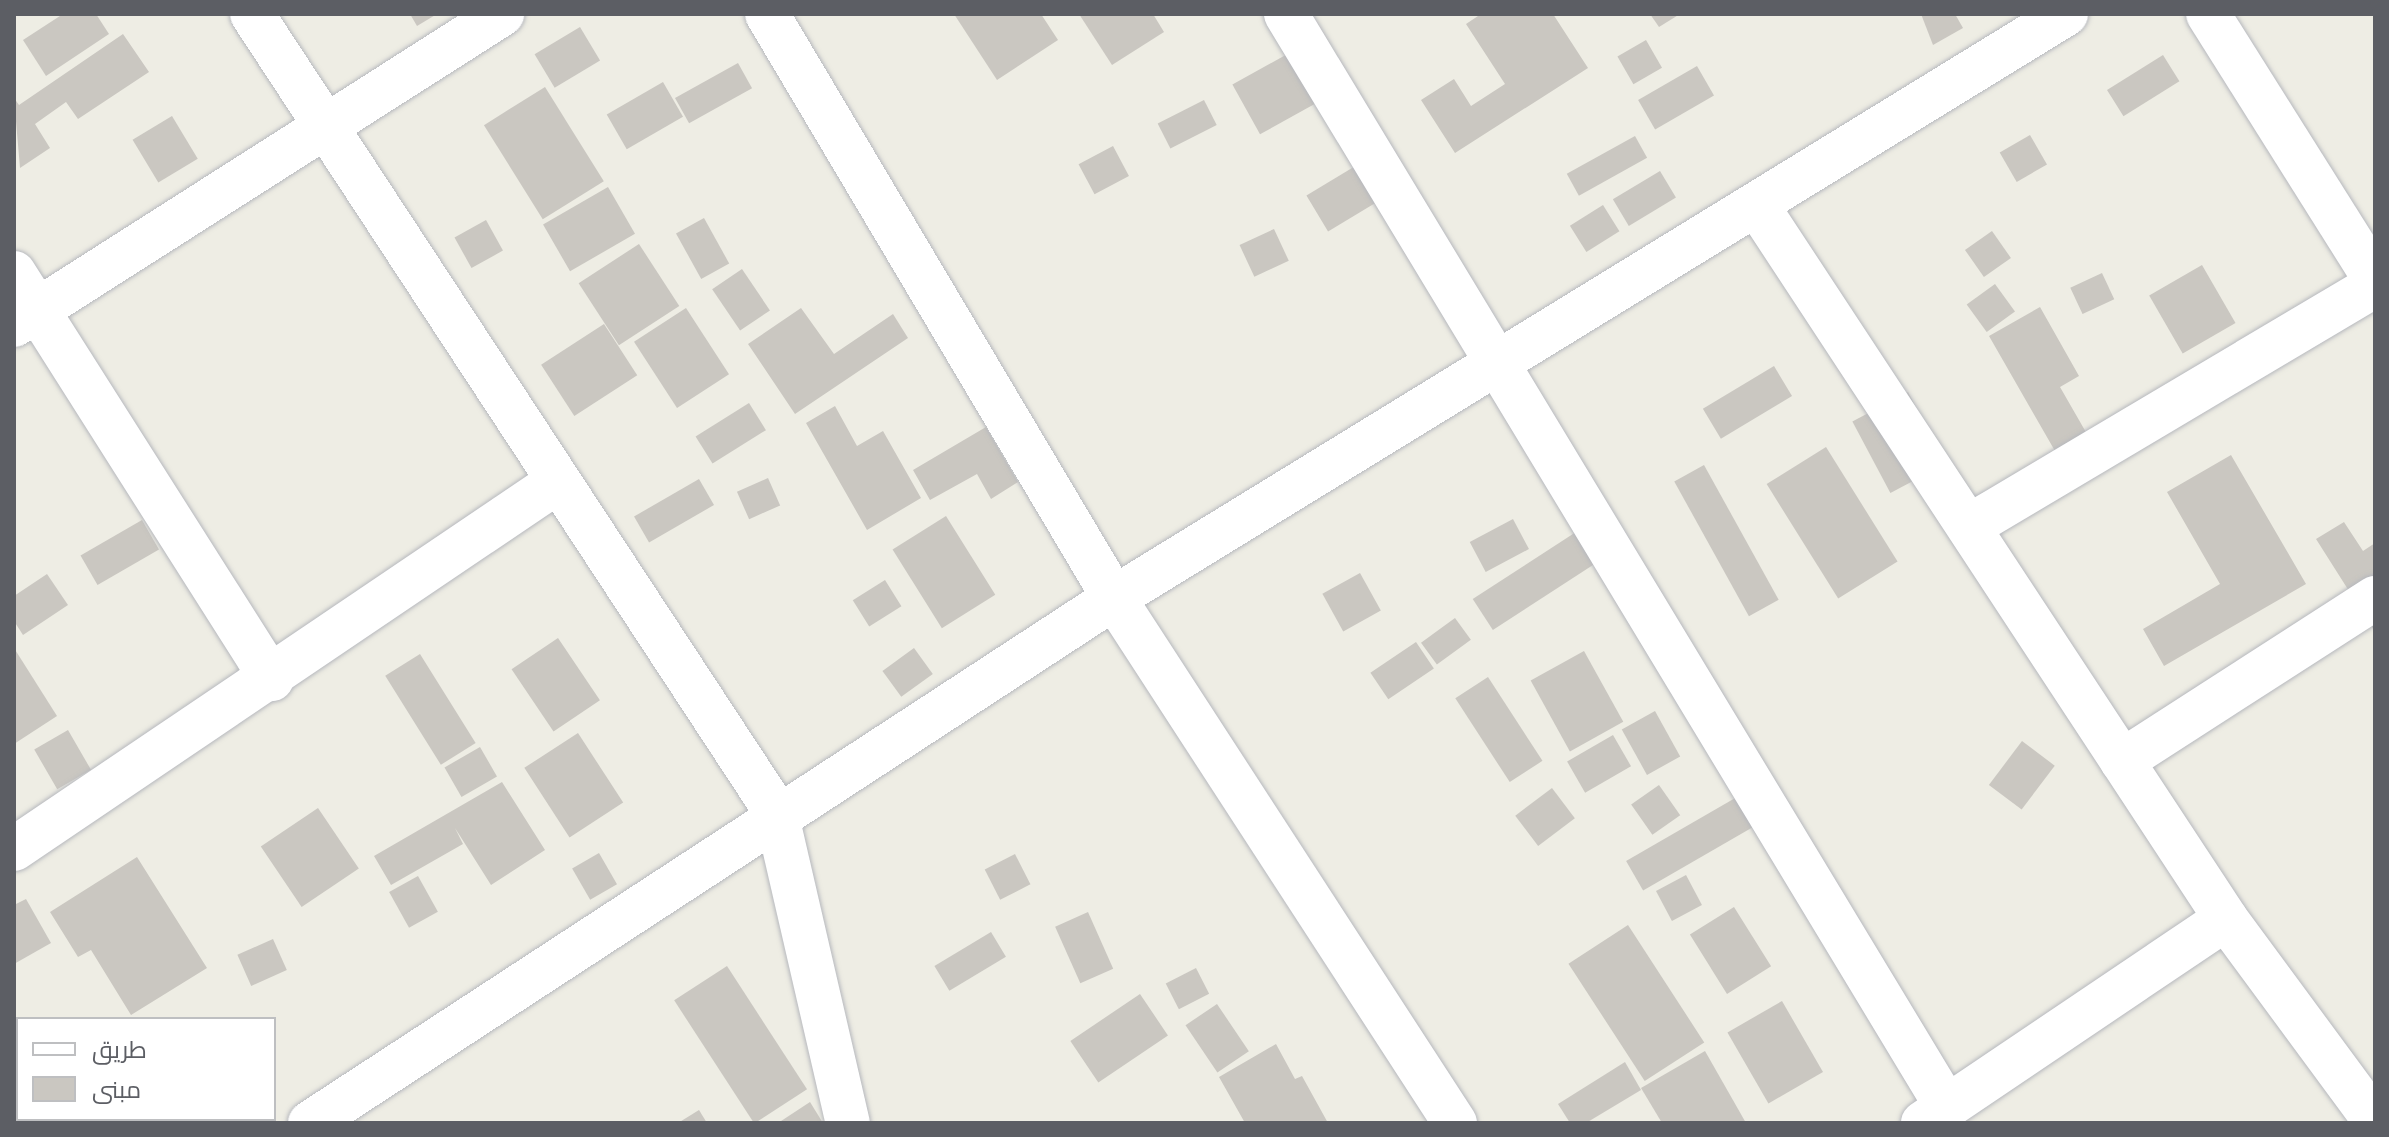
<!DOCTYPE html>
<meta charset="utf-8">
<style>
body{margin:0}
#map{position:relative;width:2389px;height:1137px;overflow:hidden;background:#eeede4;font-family:Raleway,Cairo,sans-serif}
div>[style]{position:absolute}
.building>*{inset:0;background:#cac7c1;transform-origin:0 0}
.roads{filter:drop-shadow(0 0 2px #b6b8bd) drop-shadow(0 0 2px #b6b8bd)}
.street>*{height:44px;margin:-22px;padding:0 22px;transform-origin:22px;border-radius:22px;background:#fff}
span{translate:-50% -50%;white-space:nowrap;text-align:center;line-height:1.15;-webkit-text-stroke:6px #fff;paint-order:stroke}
.frame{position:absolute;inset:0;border:16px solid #5c5e64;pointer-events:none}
.legend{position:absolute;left:16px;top:1017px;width:260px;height:104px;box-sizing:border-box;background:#fff;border:2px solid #bebfc1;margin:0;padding:10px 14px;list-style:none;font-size:24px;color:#5c5e64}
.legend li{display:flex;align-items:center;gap:16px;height:40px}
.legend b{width:40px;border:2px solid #bebfc1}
</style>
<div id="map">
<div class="building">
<i style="clip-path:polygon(63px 14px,96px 14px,109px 34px,46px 76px,23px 40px)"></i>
<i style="clip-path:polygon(410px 14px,437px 14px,417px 26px)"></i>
<i style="clip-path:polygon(954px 14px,1041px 14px,1058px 40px,997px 80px)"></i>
<i style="clip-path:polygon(1079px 14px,1153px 14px,1164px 32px,1112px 65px)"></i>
<i style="clip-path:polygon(1481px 14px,1553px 14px,1588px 68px,1455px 153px,1421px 100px,1454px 79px,1471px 106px,1505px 84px,1466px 24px)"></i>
<i style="clip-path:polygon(1650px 14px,1680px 14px,1659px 27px)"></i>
<i style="clip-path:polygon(1921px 14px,1955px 14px,1963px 28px,1933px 45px)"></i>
<i style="left:580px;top:27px;width:39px;height:53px;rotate:59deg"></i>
<i style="clip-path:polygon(123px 34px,149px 72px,78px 119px,66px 102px,35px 124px,50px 148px,20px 168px,14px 98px,19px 105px)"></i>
<i style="left:1646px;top:40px;width:32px;height:33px;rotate:60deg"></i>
<i style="left:1291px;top:52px;width:57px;height:67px;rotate:61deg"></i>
<i style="left:2163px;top:55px;width:31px;height:66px;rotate:58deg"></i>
<i style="left:738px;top:63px;width:29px;height:72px;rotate:61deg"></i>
<i style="left:1697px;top:66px;width:34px;height:68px;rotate:60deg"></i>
<i style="left:663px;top:82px;width:40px;height:65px;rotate:60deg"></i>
<i style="left:545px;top:87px;width:111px;height:72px;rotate:58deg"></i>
<i style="left:1204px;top:100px;width:28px;height:52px;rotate:63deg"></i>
<i style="left:172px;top:116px;width:50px;height:46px;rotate:59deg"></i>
<i style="left:2030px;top:135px;width:34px;height:35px;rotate:60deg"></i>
<i style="left:1635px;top:136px;width:25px;height:78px;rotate:61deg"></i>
<i style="left:1113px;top:146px;width:34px;height:39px;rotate:62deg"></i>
<i style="left:1357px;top:165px;width:42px;height:59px;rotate:59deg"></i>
<i style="left:1660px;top:171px;width:31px;height:55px;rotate:59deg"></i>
<i style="left:608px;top:187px;width:54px;height:75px;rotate:60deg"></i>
<i style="left:1603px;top:205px;width:31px;height:39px;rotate:58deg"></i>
<i style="left:704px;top:218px;width:52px;height:32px;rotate:61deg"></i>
<i style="left:486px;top:220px;width:35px;height:36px;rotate:61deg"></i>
<i style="left:1274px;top:229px;width:35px;height:38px;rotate:65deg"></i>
<i style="left:1992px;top:231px;width:33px;height:33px;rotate:55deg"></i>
<i style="left:639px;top:244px;width:74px;height:72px;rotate:57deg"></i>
<i style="left:2202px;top:265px;width:67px;height:61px;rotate:60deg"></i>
<i style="left:742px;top:269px;width:50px;height:36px;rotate:56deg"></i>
<i style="left:2102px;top:273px;width:29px;height:35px;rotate:65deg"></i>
<i style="left:1995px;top:284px;width:34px;height:35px;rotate:54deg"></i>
<i style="clip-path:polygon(2040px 307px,2079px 376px,2060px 387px,2087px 434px,2055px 451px,1989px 336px)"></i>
<i style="left:686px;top:308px;width:79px;height:62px;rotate:57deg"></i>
<i style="clip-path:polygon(801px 308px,834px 354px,893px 314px,908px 338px,795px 414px,748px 344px)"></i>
<i style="left:604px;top:324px;width:61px;height:75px;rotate:57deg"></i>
<i style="left:1774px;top:366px;width:35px;height:83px;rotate:59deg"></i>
<i style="left:1908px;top:392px;width:81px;height:63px;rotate:62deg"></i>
<i style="left:749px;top:403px;width:32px;height:63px;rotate:58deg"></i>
<i style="clip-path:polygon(835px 406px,857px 446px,883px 431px,921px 498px,867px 530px,806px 423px)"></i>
<i style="clip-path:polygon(986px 427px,1018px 482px,991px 499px,977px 474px,930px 500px,913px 470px)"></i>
<i style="left:1826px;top:447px;width:135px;height:70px;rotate:58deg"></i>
<i style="clip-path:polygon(2231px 455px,2306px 584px,2164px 666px,2143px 629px,2220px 584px,2167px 492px)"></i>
<i style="left:1704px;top:465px;width:154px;height:34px;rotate:61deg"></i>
<i style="left:768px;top:478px;width:30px;height:34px;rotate:66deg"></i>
<i style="left:699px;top:479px;width:30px;height:75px;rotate:60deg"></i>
<i style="left:946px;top:516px;width:93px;height:63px;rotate:58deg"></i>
<i style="left:1513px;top:519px;width:34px;height:49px;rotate:62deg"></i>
<i style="left:1596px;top:519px;width:37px;height:147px;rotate:57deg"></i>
<i style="left:142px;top:520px;width:34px;height:71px;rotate:60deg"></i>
<i style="clip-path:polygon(2344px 522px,2363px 551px,2375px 543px,2375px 632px,2316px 539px)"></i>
<i style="left:1360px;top:573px;width:43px;height:43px;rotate:61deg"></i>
<i style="clip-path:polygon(47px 574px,68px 605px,23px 635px,14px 621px,14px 596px)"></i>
<i style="left:885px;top:580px;width:31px;height:38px;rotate:58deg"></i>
<i style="left:1455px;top:618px;width:27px;height:42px;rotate:54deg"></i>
<i style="left:558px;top:638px;width:75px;height:56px;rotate:56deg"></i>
<i style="left:1416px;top:642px;width:32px;height:55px;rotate:56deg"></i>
<i style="clip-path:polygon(14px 648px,57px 716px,14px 744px)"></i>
<i style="left:914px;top:648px;width:32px;height:39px;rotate:54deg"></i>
<i style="left:1584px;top:651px;width:81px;height:61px;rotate:61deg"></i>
<i style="left:420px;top:654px;width:105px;height:41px;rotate:58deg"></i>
<i style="left:1488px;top:677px;width:100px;height:39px;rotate:57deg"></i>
<i style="left:1655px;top:711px;width:52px;height:38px;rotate:61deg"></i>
<i style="left:68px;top:730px;width:46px;height:39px;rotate:60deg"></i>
<i style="left:578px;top:733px;width:83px;height:64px;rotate:57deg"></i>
<i style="left:1613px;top:735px;width:36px;height:53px;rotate:60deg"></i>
<i style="left:2022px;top:741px;width:41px;height:55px;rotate:37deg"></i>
<i style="left:480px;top:747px;width:34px;height:41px;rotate:60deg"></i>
<i style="clip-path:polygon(502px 782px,545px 850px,491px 885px,455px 828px,463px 844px,391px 885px,374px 856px)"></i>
<i style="left:1659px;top:785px;width:37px;height:34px;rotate:55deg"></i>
<i style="left:1756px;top:786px;width:34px;height:150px;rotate:60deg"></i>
<i style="left:1552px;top:788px;width:38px;height:46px;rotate:53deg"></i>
<i style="left:318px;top:808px;width:73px;height:69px;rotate:56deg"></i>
<i style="left:599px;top:853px;width:36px;height:31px;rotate:60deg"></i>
<i style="left:1015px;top:854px;width:34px;height:34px;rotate:63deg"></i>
<i style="clip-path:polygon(137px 857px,207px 968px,131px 1015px,91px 950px,78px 957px,50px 912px)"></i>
<i style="left:1686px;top:875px;width:34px;height:34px;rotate:62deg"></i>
<i style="left:418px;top:876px;width:41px;height:33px;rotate:61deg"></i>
<i style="clip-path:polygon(26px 899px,51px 943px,14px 964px,14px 905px)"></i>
<i style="left:1734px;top:907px;width:70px;height:52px;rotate:58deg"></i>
<i style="left:1088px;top:912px;width:62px;height:36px;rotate:66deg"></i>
<i style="left:1628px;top:925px;width:140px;height:71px;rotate:57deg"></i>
<i style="left:991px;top:932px;width:29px;height:66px;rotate:59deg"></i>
<i style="left:273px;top:939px;width:34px;height:39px;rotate:66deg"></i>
<i style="left:727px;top:966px;width:147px;height:63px;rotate:57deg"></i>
<i style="left:1196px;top:968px;width:29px;height:34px;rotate:63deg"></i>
<i style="left:1140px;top:994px;width:50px;height:84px;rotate:56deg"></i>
<i style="left:1782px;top:1001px;width:82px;height:63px;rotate:60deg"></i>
<i style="left:1217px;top:1004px;width:57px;height:38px;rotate:56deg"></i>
<i style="clip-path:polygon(1276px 1044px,1295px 1079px,1302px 1076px,1328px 1123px,1245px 1123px,1219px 1077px)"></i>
<i style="clip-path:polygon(1705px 1051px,1746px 1123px,1662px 1123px,1641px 1088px)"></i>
<i style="clip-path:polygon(1625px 1062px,1641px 1090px,1586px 1123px,1570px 1123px,1558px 1104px)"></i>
<i style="clip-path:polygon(810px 1102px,823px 1123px,778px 1123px)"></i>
<i style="clip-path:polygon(699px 1110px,707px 1123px,678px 1123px)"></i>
</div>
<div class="roads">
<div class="street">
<i style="left:252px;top:14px;width:955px;rotate:56.71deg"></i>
<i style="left:776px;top:812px;width:319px;rotate:77deg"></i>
<i style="left:767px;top:14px;width:679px;rotate:59.28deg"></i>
<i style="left:1114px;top:598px;width:626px;rotate:57deg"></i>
<i style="left:1286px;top:14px;width:1277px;rotate:58.84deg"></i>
<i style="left:2208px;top:14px;width:313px;rotate:57.8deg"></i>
<i style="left:1758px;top:207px;width:852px;rotate:56.68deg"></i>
<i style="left:2226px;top:919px;width:251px;rotate:53.6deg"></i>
<i style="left:14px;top:273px;width:481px;rotate:57.6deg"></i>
<i style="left:14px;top:325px;width:579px;rotate:-32.51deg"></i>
<i style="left:1973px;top:524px;width:468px;rotate:-30.7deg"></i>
<i style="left:2122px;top:761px;width:301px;rotate:-32.8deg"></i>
<i style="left:14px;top:849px;width:655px;rotate:-34.05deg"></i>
<i style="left:310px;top:1123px;width:960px;rotate:-33.14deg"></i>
<i style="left:1114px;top:598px;width:1117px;rotate:-31.53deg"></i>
<i style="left:1923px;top:1123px;width:365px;rotate:-34deg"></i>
</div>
</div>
<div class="frame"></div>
<ul class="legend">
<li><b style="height:10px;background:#fff"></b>طريق</li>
<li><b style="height:22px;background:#cac7c1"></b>مبنى</li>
</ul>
</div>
